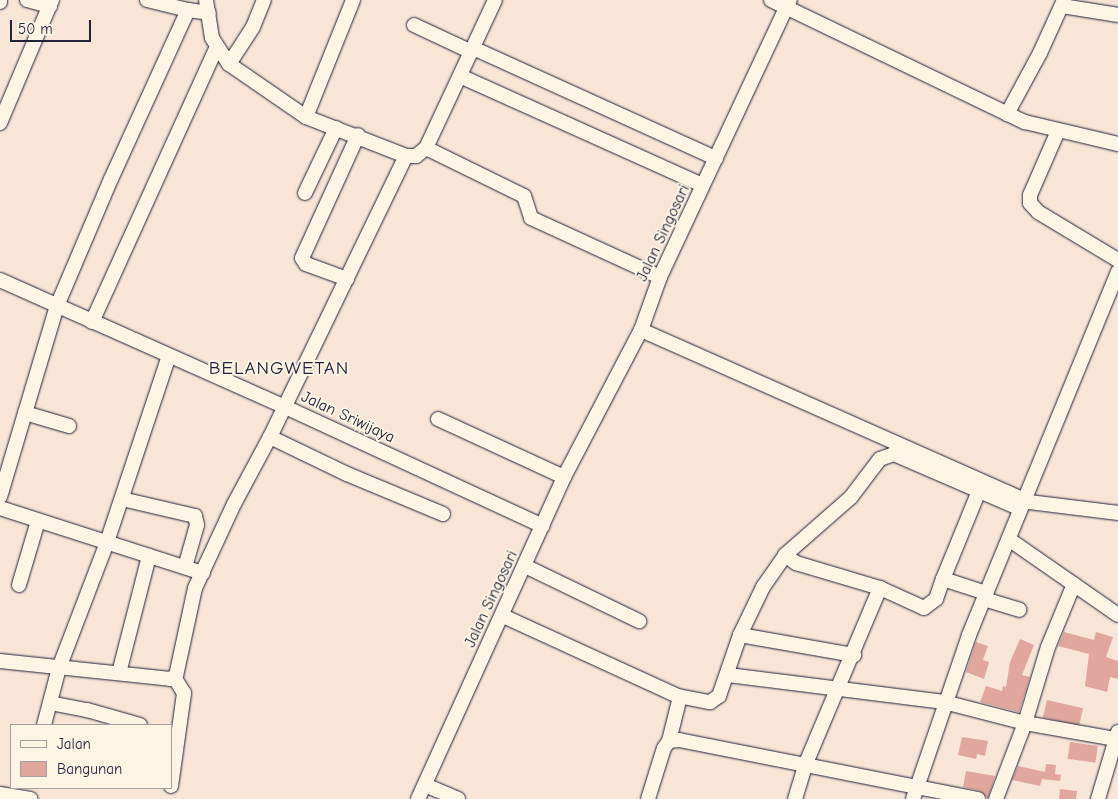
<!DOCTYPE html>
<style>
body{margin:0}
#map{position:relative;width:1118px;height:799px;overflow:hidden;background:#f7e5d7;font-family:"Comic Neue",sans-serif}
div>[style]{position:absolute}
.building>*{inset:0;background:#e1a79e;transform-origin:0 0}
.roads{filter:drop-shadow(0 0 1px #22223b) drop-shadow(0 0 1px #22223b)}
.minor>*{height:14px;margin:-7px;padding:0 7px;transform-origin:7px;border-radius:7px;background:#fcf5e5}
span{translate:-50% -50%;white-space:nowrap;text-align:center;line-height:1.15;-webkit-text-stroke:4px #fcf5e5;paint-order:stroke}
.street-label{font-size:16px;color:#22223b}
.quarter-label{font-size:19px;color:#22223b;letter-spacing:1px}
.legend{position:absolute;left:10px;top:724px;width:162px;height:65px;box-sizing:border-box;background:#fcf5e5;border:1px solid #a5a1a1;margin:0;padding:6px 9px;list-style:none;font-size:15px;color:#22223b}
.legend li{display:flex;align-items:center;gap:10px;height:25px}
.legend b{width:25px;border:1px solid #a5a1a1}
.scale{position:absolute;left:10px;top:20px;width:81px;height:22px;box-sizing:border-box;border:2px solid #22223b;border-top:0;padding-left:6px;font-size:15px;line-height:18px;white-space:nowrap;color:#22223b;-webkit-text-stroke:4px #fcf5e5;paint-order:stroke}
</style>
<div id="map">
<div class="building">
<i style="clip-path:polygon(1064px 632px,1094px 640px,1096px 632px,1113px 637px,1106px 657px,1118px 661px,1118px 679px,1110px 677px,1107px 692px,1085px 686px,1089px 654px,1058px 646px)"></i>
<i style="clip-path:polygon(1020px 639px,1034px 645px,1022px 675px,1030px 677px,1019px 712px,980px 702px,986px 686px,1002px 691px,1003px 686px,1006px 687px,1010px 662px)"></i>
<i style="clip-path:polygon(976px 642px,988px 646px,983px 660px,989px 662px,984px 679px,966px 672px)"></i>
<i style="left:1047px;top:700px;width:37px;height:18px;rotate:13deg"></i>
<i style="clip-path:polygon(962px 737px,988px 741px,985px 756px,977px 754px,976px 759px,958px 755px)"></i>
<i style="left:1070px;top:742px;width:28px;height:17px;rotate:8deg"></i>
<i style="clip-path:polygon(1046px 764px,1056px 765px,1055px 774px,1061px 775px,1060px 781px,1042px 779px,1040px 786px,1012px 780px,1018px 766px,1045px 772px)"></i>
<i style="clip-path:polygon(966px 771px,995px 776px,988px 798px,980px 791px,963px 787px)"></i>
<i style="clip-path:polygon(1060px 789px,1077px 791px,1076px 799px,1059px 799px)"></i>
</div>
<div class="roads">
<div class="minor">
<i style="left:27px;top:0;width:24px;rotate:15deg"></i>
<i style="left:147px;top:0;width:42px;rotate:13.7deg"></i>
<i style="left:206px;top:0;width:38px;rotate:81deg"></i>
<i style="left:212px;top:38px;width:31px;rotate:57deg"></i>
<i style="left:229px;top:64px;width:93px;rotate:34.5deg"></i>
<i style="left:306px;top:117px;width:107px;rotate:21.3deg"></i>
<i style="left:771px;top:0;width:282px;rotate:25.7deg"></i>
<i style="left:1025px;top:122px;width:96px;rotate:13.3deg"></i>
<i style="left:0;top:2px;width:2px;rotate:-90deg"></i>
<i style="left:1062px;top:6px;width:57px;rotate:9.1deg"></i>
<i style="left:414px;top:25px;width:64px;rotate:25deg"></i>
<i style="left:473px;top:48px;width:267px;rotate:24.4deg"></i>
<i style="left:229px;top:64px;width:44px;rotate:-57deg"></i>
<i style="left:253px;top:27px;width:29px;rotate:-68deg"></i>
<i style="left:460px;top:76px;width:266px;rotate:24.2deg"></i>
<i style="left:1007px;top:114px;width:69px;rotate:-61.6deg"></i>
<i style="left:1040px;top:53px;width:58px;rotate:-65.6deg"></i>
<i style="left:306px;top:117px;width:126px;rotate:-68.1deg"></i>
<i style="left:0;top:123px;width:134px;rotate:-67.1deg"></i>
<i style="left:1058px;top:131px;width:70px;rotate:113.6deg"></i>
<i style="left:1030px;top:195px;width:8px;rotate:90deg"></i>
<i style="left:1030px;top:203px;width:12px;rotate:48deg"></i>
<i style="left:1038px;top:212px;width:93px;rotate:31deg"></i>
<i style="left:426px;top:148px;width:109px;rotate:26.1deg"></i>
<i style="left:524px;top:196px;width:23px;rotate:72deg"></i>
<i style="left:531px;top:218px;width:142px;rotate:24.6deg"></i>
<i style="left:305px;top:193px;width:72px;rotate:-64.5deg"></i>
<i style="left:347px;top:279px;width:44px;rotate:-159.9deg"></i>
<i style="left:306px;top:264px;width:7px;rotate:-124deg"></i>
<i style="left:302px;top:258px;width:135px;rotate:-65.5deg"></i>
<i style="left:0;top:280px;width:310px;rotate:24deg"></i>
<i style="left:283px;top:406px;width:286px;rotate:24.8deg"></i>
<i style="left:92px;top:322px;width:300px;rotate:-65.6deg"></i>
<i style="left:641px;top:330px;width:424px;rotate:23.9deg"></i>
<i style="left:1029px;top:502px;width:90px;rotate:7deg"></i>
<i style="left:25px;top:413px;width:46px;rotate:16.5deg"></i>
<i style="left:438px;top:419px;width:139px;rotate:24.7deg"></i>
<i style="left:270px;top:437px;width:85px;rotate:25.7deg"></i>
<i style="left:347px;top:474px;width:104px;rotate:22.6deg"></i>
<i style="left:0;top:497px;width:199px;rotate:-73.4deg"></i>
<i style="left:57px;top:306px;width:138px;rotate:-67deg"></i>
<i style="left:111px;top:179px;width:186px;rotate:-65.5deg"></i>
<i style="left:188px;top:10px;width:21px;rotate:8deg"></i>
<i style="left:122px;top:499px;width:75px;rotate:13.1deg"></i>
<i style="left:195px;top:516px;width:9px;rotate:77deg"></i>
<i style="left:197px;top:525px;width:44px;rotate:105.9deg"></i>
<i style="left:0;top:508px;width:213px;rotate:17.8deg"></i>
<i style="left:1010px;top:540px;width:131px;rotate:34.8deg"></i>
<i style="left:785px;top:555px;width:88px;rotate:-41.3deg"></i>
<i style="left:851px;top:497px;width:48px;rotate:-52.7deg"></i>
<i style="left:880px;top:459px;width:15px;rotate:-20deg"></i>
<i style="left:894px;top:454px;width:136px;rotate:23.4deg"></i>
<i style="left:525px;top:566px;width:127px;rotate:25.8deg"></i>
<i style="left:943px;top:579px;width:95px;rotate:-67.8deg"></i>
<i style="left:19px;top:585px;width:67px;rotate:-73.5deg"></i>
<i style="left:984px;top:599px;width:37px;rotate:17deg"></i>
<i style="left:503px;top:616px;width:192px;rotate:24.6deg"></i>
<i style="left:678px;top:696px;width:33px;rotate:11deg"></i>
<i style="left:710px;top:702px;width:11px;rotate:-34deg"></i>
<i style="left:719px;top:696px;width:65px;rotate:-71deg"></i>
<i style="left:740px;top:635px;width:53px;rotate:-64.4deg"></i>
<i style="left:763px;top:587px;width:39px;rotate:-55deg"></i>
<i style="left:785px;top:555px;width:14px;rotate:36deg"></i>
<i style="left:796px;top:563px;width:88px;rotate:16.6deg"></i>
<i style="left:880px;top:588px;width:48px;rotate:24.4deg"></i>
<i style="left:924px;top:608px;width:15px;rotate:-37deg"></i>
<i style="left:936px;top:599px;width:21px;rotate:-71deg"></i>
<i style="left:943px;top:579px;width:45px;rotate:18deg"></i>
<i style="left:740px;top:635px;width:116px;rotate:10deg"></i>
<i style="left:0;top:661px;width:171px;rotate:6deg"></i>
<i style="left:170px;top:679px;width:7px;rotate:-27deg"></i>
<i style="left:176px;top:676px;width:90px;rotate:-77.8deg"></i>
<i style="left:195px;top:588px;width:93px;rotate:-65.1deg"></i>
<i style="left:234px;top:504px;width:76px;rotate:-61.8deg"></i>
<i style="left:270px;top:437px;width:312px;rotate:-64.2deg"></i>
<i style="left:406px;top:156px;width:10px"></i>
<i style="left:416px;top:156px;width:13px;rotate:-39deg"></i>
<i style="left:426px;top:148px;width:163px;rotate:-65deg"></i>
<i style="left:119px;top:673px;width:121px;rotate:-75.6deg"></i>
<i style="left:728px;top:675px;width:218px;rotate:7.1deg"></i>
<i style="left:944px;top:702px;width:84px;rotate:14.5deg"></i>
<i style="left:1025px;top:723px;width:91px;rotate:10.1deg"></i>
<i style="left:50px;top:703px;width:38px;rotate:11deg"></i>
<i style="left:87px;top:710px;width:55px;rotate:15.8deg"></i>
<i style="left:44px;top:725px;width:59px;rotate:-75.3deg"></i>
<i style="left:59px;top:668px;width:135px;rotate:-69.1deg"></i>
<i style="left:107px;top:542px;width:196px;rotate:-71.6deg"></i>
<i style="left:669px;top:741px;width:45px;rotate:-76deg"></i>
<i style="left:425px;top:785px;width:36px;rotate:23deg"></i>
<i style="left:171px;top:786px;width:94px;rotate:-82deg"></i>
<i style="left:184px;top:693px;width:19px;rotate:-122deg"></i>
<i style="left:0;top:794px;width:31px;rotate:9deg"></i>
<i style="left:418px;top:799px;width:354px;rotate:-65.6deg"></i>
<i style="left:564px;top:477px;width:166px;rotate:-62.4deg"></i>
<i style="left:641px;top:330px;width:56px;rotate:-70.3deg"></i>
<i style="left:660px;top:277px;width:306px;rotate:-64.9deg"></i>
<i style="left:648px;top:799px;width:53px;rotate:-72.6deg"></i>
<i style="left:664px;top:748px;width:9px;rotate:-54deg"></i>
<i style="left:669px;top:741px;width:10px;rotate:-6deg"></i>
<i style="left:679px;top:740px;width:305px;rotate:11.2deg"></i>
<i style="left:795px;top:799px;width:38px;rotate:-73deg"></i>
<i style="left:806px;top:763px;width:190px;rotate:-67.1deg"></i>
<i style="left:913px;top:799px;width:173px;rotate:-71.1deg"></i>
<i style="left:969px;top:635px;width:393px;rotate:-67.7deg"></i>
<i style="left:996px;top:799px;width:81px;rotate:-69.1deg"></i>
<i style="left:1025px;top:723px;width:79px;rotate:-73.2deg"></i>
<i style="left:1048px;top:647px;width:68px;rotate:-67.6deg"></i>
<i style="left:1098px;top:799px;width:70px;rotate:-73.4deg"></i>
</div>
</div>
<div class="street-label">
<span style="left:663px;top:233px;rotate:-65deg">Jalan Singosari</span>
<span style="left:348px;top:417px;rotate:25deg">Jalan Sriwijaya</span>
<span style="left:491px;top:599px;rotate:-65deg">Jalan Singosari</span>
</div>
<div class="quarter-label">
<span style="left:279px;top:369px">BELANGWETAN</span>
</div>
<ul class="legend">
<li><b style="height:6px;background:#fcf5e5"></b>Jalan</li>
<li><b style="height:14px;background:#e1a79e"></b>Bangunan</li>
</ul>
<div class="scale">50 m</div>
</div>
